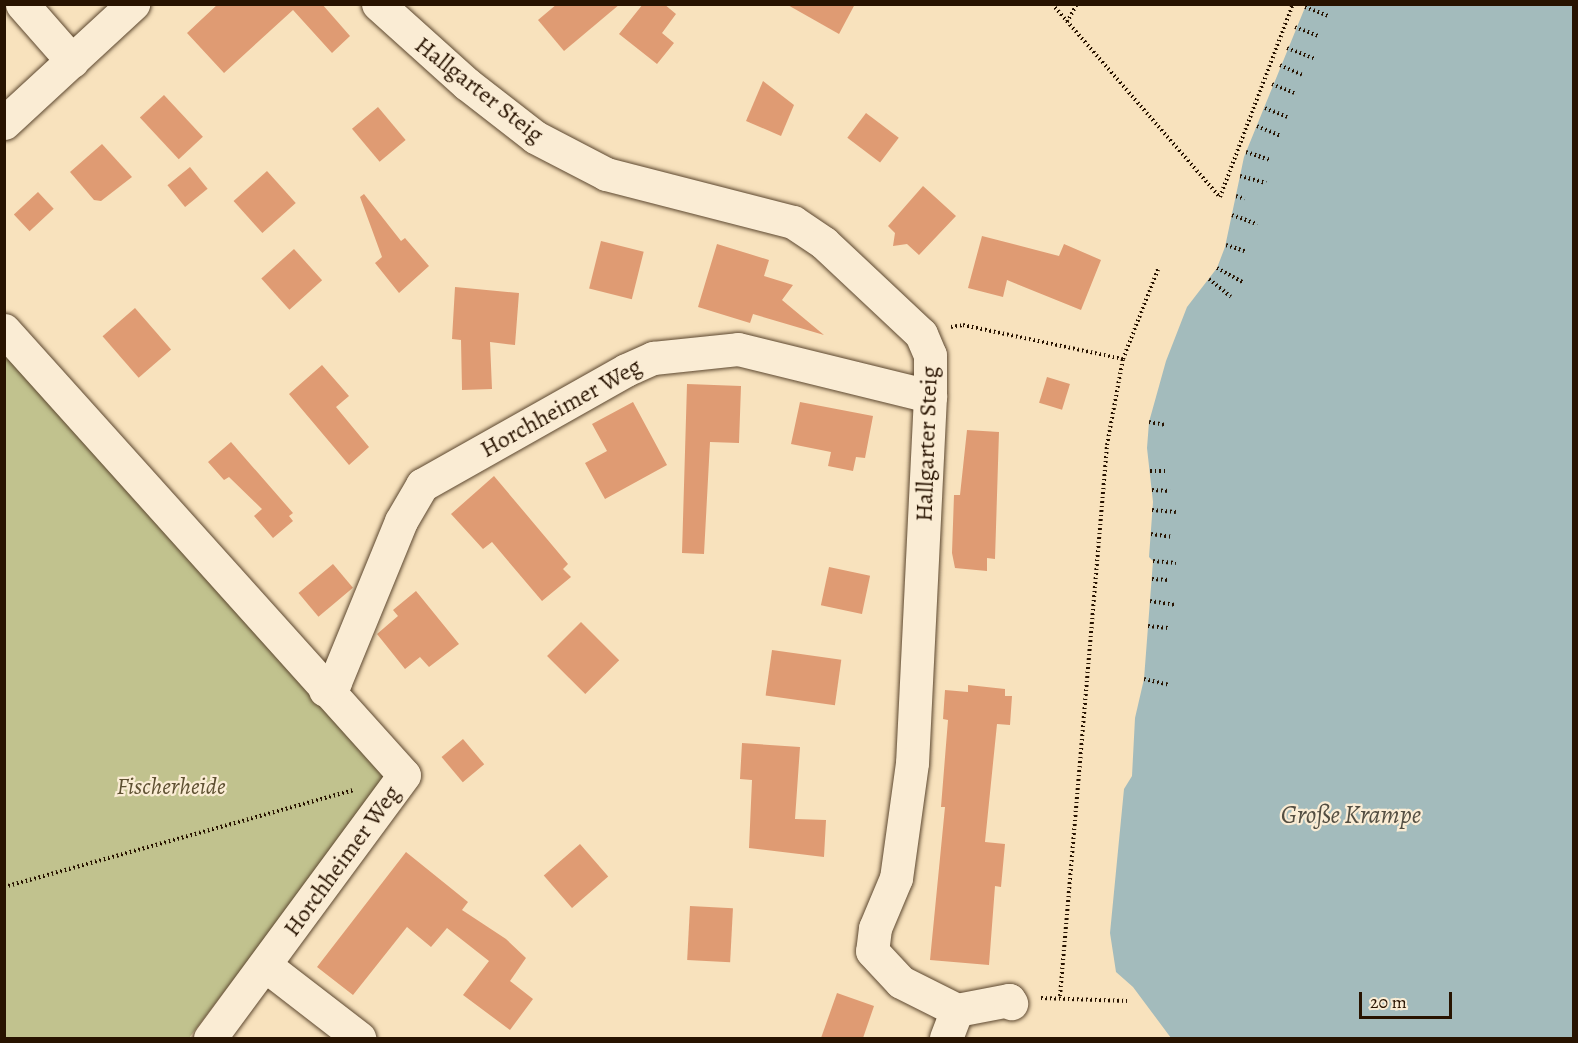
<!DOCTYPE html>
<meta charset="utf-8">
<style>
body{margin:0}
#map{position:relative;width:1578px;height:1043px;overflow:hidden;background:#f8e2bd;font-family:Alegreya,serif}
div>[style]{position:absolute}
.green>*{inset:0;background:#c1c28e}
.water>*{inset:0;background:#a3bbbc}
.building>*{inset:0;background:#df9b73;transform-origin:0 0}
.path>*{height:4px;margin-top:-2px;transform-origin:0;background:repeating-linear-gradient(90deg,#281300 0 1.5px,transparent 0 4.5px)}
.roads{filter:drop-shadow(0 0 2px #5c472f) drop-shadow(0 0 2px #5c472f)}
.minor>*{height:33px;margin:-16.5px;padding:0 16.5px;transform-origin:16.5px;border-radius:16.5px;background:#faecd4}
span{translate:-50% -50%;white-space:nowrap;text-align:center;line-height:1.15;-webkit-text-stroke:4.5px #faecd4;paint-order:stroke}
.street-label{font-size:24px;color:#281300}
.park-label{font-size:24px;color:#5e5032;font-style:italic}
.water-label{font-size:26px;color:#534e42;font-style:italic}
.frame{position:absolute;inset:0;border:6px solid #281300;pointer-events:none}
.scale{position:absolute;left:1359px;top:992px;width:93px;height:27px;box-sizing:border-box;border:3px solid #281300;border-top:0;padding-left:8px;font-size:18px;line-height:21px;white-space:nowrap;color:#281300;-webkit-text-stroke:4px #faecd4;paint-order:stroke}
</style>
<div id="map">
<div class="green">
<i style="clip-path:polygon(4px 345px,387px 777px,189px 1038px,5px 1038px)"></i>
</div>
<div class="water">
<i style="clip-path:polygon(1306px 5px,1573px 5px,1573px 1038px,1171px 1038px,1133px 987px,1116px 972px,1110px 933px,1124px 789px,1132px 776px,1135px 718px,1144px 679px,1153px 561px,1149px 557px,1153px 502px,1147px 448px,1149px 422px,1166px 361px,1187px 307px,1217px 268px,1225px 247px,1244px 157px)"></i>
</div>
<div class="building">
<i style="clip-path:polygon(218px 4px,322px 4px,350px 36px,332px 53px,293px 10px,224px 73px,187px 33px)"></i>
<i style="clip-path:polygon(557px 4px,620px 4px,564px 51px,538px 20px)"></i>
<i style="clip-path:polygon(643px 4px,664px 4px,676px 14px,662px 33px,674px 43px,657px 64px,619px 34px)"></i>
<i style="clip-path:polygon(786px 4px,855px 4px,839px 34px)"></i>
<i style="clip-path:polygon(763px 81px,794px 105px,781px 136px,746px 121px)"></i>
<i style="left:164px;top:95px;width:57px;height:33px;rotate:47deg"></i>
<i style="left:378px;top:107px;width:43px;height:34px;rotate:50deg"></i>
<i style="left:866px;top:113px;width:41px;height:31px;rotate:37deg"></i>
<i style="clip-path:polygon(102px 144px,132px 177px,101px 201px,94px 200px,70px 172px)"></i>
<i style="left:190px;top:167px;width:28px;height:29px;rotate:51deg"></i>
<i style="left:267px;top:171px;width:43px;height:45px;rotate:48deg"></i>
<i style="clip-path:polygon(923px 186px,956px 216px,919px 255px,907px 244px,893px 246px,895px 233px,888px 226px)"></i>
<i style="left:38px;top:192px;width:23px;height:33px;rotate:47deg"></i>
<i style="clip-path:polygon(364px 194px,401px 241px,405px 238px,429px 266px,399px 293px,375px 263px,382px 257px,360px 197px)"></i>
<i style="clip-path:polygon(982px 236px,1059px 256px,1064px 244px,1101px 260px,1081px 310px,1007px 280px,1003px 297px,968px 288px)"></i>
<i style="left:601px;top:241px;width:44px;height:49px;rotate:14deg"></i>
<i style="clip-path:polygon(717px 244px,769px 260px,764px 276px,793px 285px,782px 300px,824px 335px,753px 314px,750px 323px,698px 307px)"></i>
<i style="left:294px;top:249px;width:42px;height:44px;rotate:48deg"></i>
<i style="clip-path:polygon(455px 287px,519px 293px,515px 345px,490px 342px,492px 389px,462px 390px,461px 340px,452px 339px)"></i>
<i style="left:135px;top:308px;width:55px;height:43px;rotate:49deg"></i>
<i style="clip-path:polygon(322px 365px,349px 396px,336px 407px,369px 447px,349px 465px,289px 394px)"></i>
<i style="left:1047px;top:377px;width:24px;height:27px;rotate:17deg"></i>
<i style="clip-path:polygon(687px 384px,741px 386px,739px 443px,710px 442px,704px 554px,682px 553px)"></i>
<i style="clip-path:polygon(633px 402px,667px 465px,605px 499px,585px 463px,607px 451px,592px 424px)"></i>
<i style="clip-path:polygon(800px 402px,873px 416px,865px 458px,856px 457px,853px 471px,828px 466px,831px 452px,791px 444px)"></i>
<i style="clip-path:polygon(967px 430px,999px 432px,995px 559px,987px 558px,987px 571px,955px 568px,952px 553px,954px 495px,960px 495px)"></i>
<i style="clip-path:polygon(231px 442px,293px 513px,289px 516px,293px 521px,273px 538px,254px 516px,262px 509px,229px 477px,224px 480px,208px 462px)"></i>
<i style="clip-path:polygon(494px 476px,568px 564px,563px 569px,571px 577px,542px 601px,492px 542px,483px 549px,451px 514px)"></i>
<i style="left:333px;top:564px;width:31px;height:45px;rotate:50deg"></i>
<i style="left:829px;top:567px;width:42px;height:39px;rotate:12deg"></i>
<i style="clip-path:polygon(416px 591px,459px 644px,429px 667px,420px 657px,405px 669px,377px 634px,398px 616px,393px 610px)"></i>
<i style="left:581px;top:622px;width:54px;height:48px;rotate:45deg"></i>
<i style="left:772px;top:650px;width:70px;height:46px;rotate:8deg"></i>
<i style="clip-path:polygon(968px 685px,1005px 689px,1005px 696px,1012px 696px,1010px 725px,997px 724px,985px 842px,1005px 844px,1001px 887px,995px 886px,989px 965px,930px 960px,945px 807px,941px 807px,948px 720px,943px 719px,945px 690px,968px 692px)"></i>
<i style="left:463px;top:739px;width:33px;height:28px;rotate:50deg"></i>
<i style="clip-path:polygon(742px 743px,800px 747px,795px 819px,826px 820px,824px 857px,749px 848px,752px 780px,740px 779px)"></i>
<i style="left:580px;top:844px;width:43px;height:48px;rotate:49deg"></i>
<i style="clip-path:polygon(406px 852px,468px 902px,462px 910px,506px 939px,526px 958px,510px 981px,533px 999px,510px 1030px,463px 995px,489px 961px,447px 928px,431px 947px,407px 927px,353px 995px,317px 967px)"></i>
<i style="left:690px;top:906px;width:43px;height:54px;rotate:3deg"></i>
<i style="clip-path:polygon(837px 993px,874px 1006px,863px 1038px,821px 1038px)"></i>
</div>
<div class="path">
<i style="left:1052px;top:4px;width:256px;rotate:49deg"></i>
<i style="left:1220px;top:197px;width:206px;rotate:-69.3deg"></i>
<i style="left:1305px;top:7px;width:25px;rotate:21deg"></i>
<i style="left:1067px;top:22px;width:21px;rotate:-61deg"></i>
<i style="left:1295px;top:27px;width:25px;rotate:21deg"></i>
<i style="left:1287px;top:48px;width:30px;rotate:21deg"></i>
<i style="left:1280px;top:65px;width:24px;rotate:24deg"></i>
<i style="left:1272px;top:84px;width:24px;rotate:22deg"></i>
<i style="left:1265px;top:108px;width:24px;rotate:22deg"></i>
<i style="left:1257px;top:126px;width:26px;rotate:23deg"></i>
<i style="left:1246px;top:152px;width:25px;rotate:18deg"></i>
<i style="left:1240px;top:176px;width:27px;rotate:15deg"></i>
<i style="left:1236px;top:196px;width:9px;rotate:18deg"></i>
<i style="left:1232px;top:215px;width:27px;rotate:20deg"></i>
<i style="left:1226px;top:245px;width:20px;rotate:18deg"></i>
<i style="left:1217px;top:268px;width:29px;rotate:29deg"></i>
<i style="left:1209px;top:279px;width:28px;rotate:39deg"></i>
<i style="left:951px;top:327px;width:12px;rotate:-9deg"></i>
<i style="left:963px;top:325px;width:164px;rotate:12deg"></i>
<i style="left:1149px;top:422px;width:17px;rotate:10deg"></i>
<i style="left:1150px;top:471px;width:15px"></i>
<i style="left:1152px;top:490px;width:18px;rotate:3deg"></i>
<i style="left:1152px;top:510px;width:24px;rotate:5deg"></i>
<i style="left:1151px;top:534px;width:22px;rotate:8deg"></i>
<i style="left:1153px;top:561px;width:23px;rotate:5deg"></i>
<i style="left:1152px;top:579px;width:17px;rotate:3deg"></i>
<i style="left:1150px;top:601px;width:26px;rotate:9deg"></i>
<i style="left:1148px;top:626px;width:20px;rotate:6deg"></i>
<i style="left:1144px;top:679px;width:26px;rotate:13deg"></i>
<i style="left:4px;top:887px;width:362px;rotate:-15.5deg"></i>
<i style="left:1060px;top:996px;width:553px;rotate:-85.12deg"></i>
<i style="left:1107px;top:445px;width:87px;rotate:-79.5deg"></i>
<i style="left:1123px;top:359px;width:97px;rotate:-68.7deg"></i>
<i style="left:1041px;top:998px;width:86px;rotate:2deg"></i>
</div>
<div class="roads">
<div class="minor">
<i style="left:22px;top:4px;width:76px;rotate:48.7deg"></i>
<i style="left:378px;top:4px;width:120px;rotate:42deg"></i>
<i style="left:467px;top:84px;width:86px;rotate:37.9deg"></i>
<i style="left:535px;top:137px;width:80px;rotate:27.5deg"></i>
<i style="left:606px;top:174px;width:193px;rotate:14.4deg"></i>
<i style="left:793px;top:222px;width:37px;rotate:34deg"></i>
<i style="left:824px;top:243px;width:133px;rotate:43.2deg"></i>
<i style="left:921px;top:334px;width:23px;rotate:67deg"></i>
<i style="left:930px;top:355px;width:41px;rotate:90deg"></i>
<i style="left:930px;top:396px;width:367px;rotate:92.8deg"></i>
<i style="left:912px;top:763px;width:116px;rotate:97.9deg"></i>
<i style="left:896px;top:878px;width:54px;rotate:112.8deg"></i>
<i style="left:875px;top:928px;width:23px;rotate:97deg"></i>
<i style="left:872px;top:951px;width:42px;rotate:46.9deg"></i>
<i style="left:901px;top:982px;width:63px;rotate:26.6deg"></i>
<i style="left:957px;top:1010px;width:53px;rotate:-10.9deg"></i>
<i style="left:1009px;top:1000px;width:4px;rotate:56deg"></i>
<i style="left:4px;top:123px;width:176px;rotate:-42.7deg"></i>
<i style="left:4px;top:330px;width:598px;rotate:48.05deg"></i>
<i style="left:404px;top:775px;width:327px;rotate:126.4deg"></i>
<i style="left:325px;top:690px;width:13px;rotate:-39deg"></i>
<i style="left:335px;top:682px;width:174px;rotate:-67.7deg"></i>
<i style="left:401px;top:521px;width:42px;rotate:-59.7deg"></i>
<i style="left:422px;top:485px;width:234px;rotate:-29.4deg"></i>
<i style="left:626px;top:370px;width:30px;rotate:-24deg"></i>
<i style="left:653px;top:358px;width:85px;rotate:-6deg"></i>
<i style="left:738px;top:349px;width:198px;rotate:13.8deg"></i>
<i style="left:266px;top:966px;width:118px;rotate:37.7deg"></i>
<i style="left:946px;top:1038px;width:30px;rotate:-69deg"></i>
</div>
</div>
<div class="street-label">
<span style="left:479px;top:90px;rotate:38deg">Hallgarter Steig</span>
<span style="left:561px;top:408px;rotate:-29deg">Horchheimer Weg</span>
<span style="left:927px;top:444px;rotate:-88deg">Hallgarter Steig</span>
<span style="left:342px;top:861px;rotate:-54deg">Horchheimer Weg</span>
</div>
<div class="park-label">
<span style="left:171px;top:787px">Fischerheide</span>
</div>
<div class="water-label">
<span style="left:1351px;top:815px">Große Krampe</span>
</div>
<div class="frame"></div>
<div class="scale">20 m</div>
</div>
